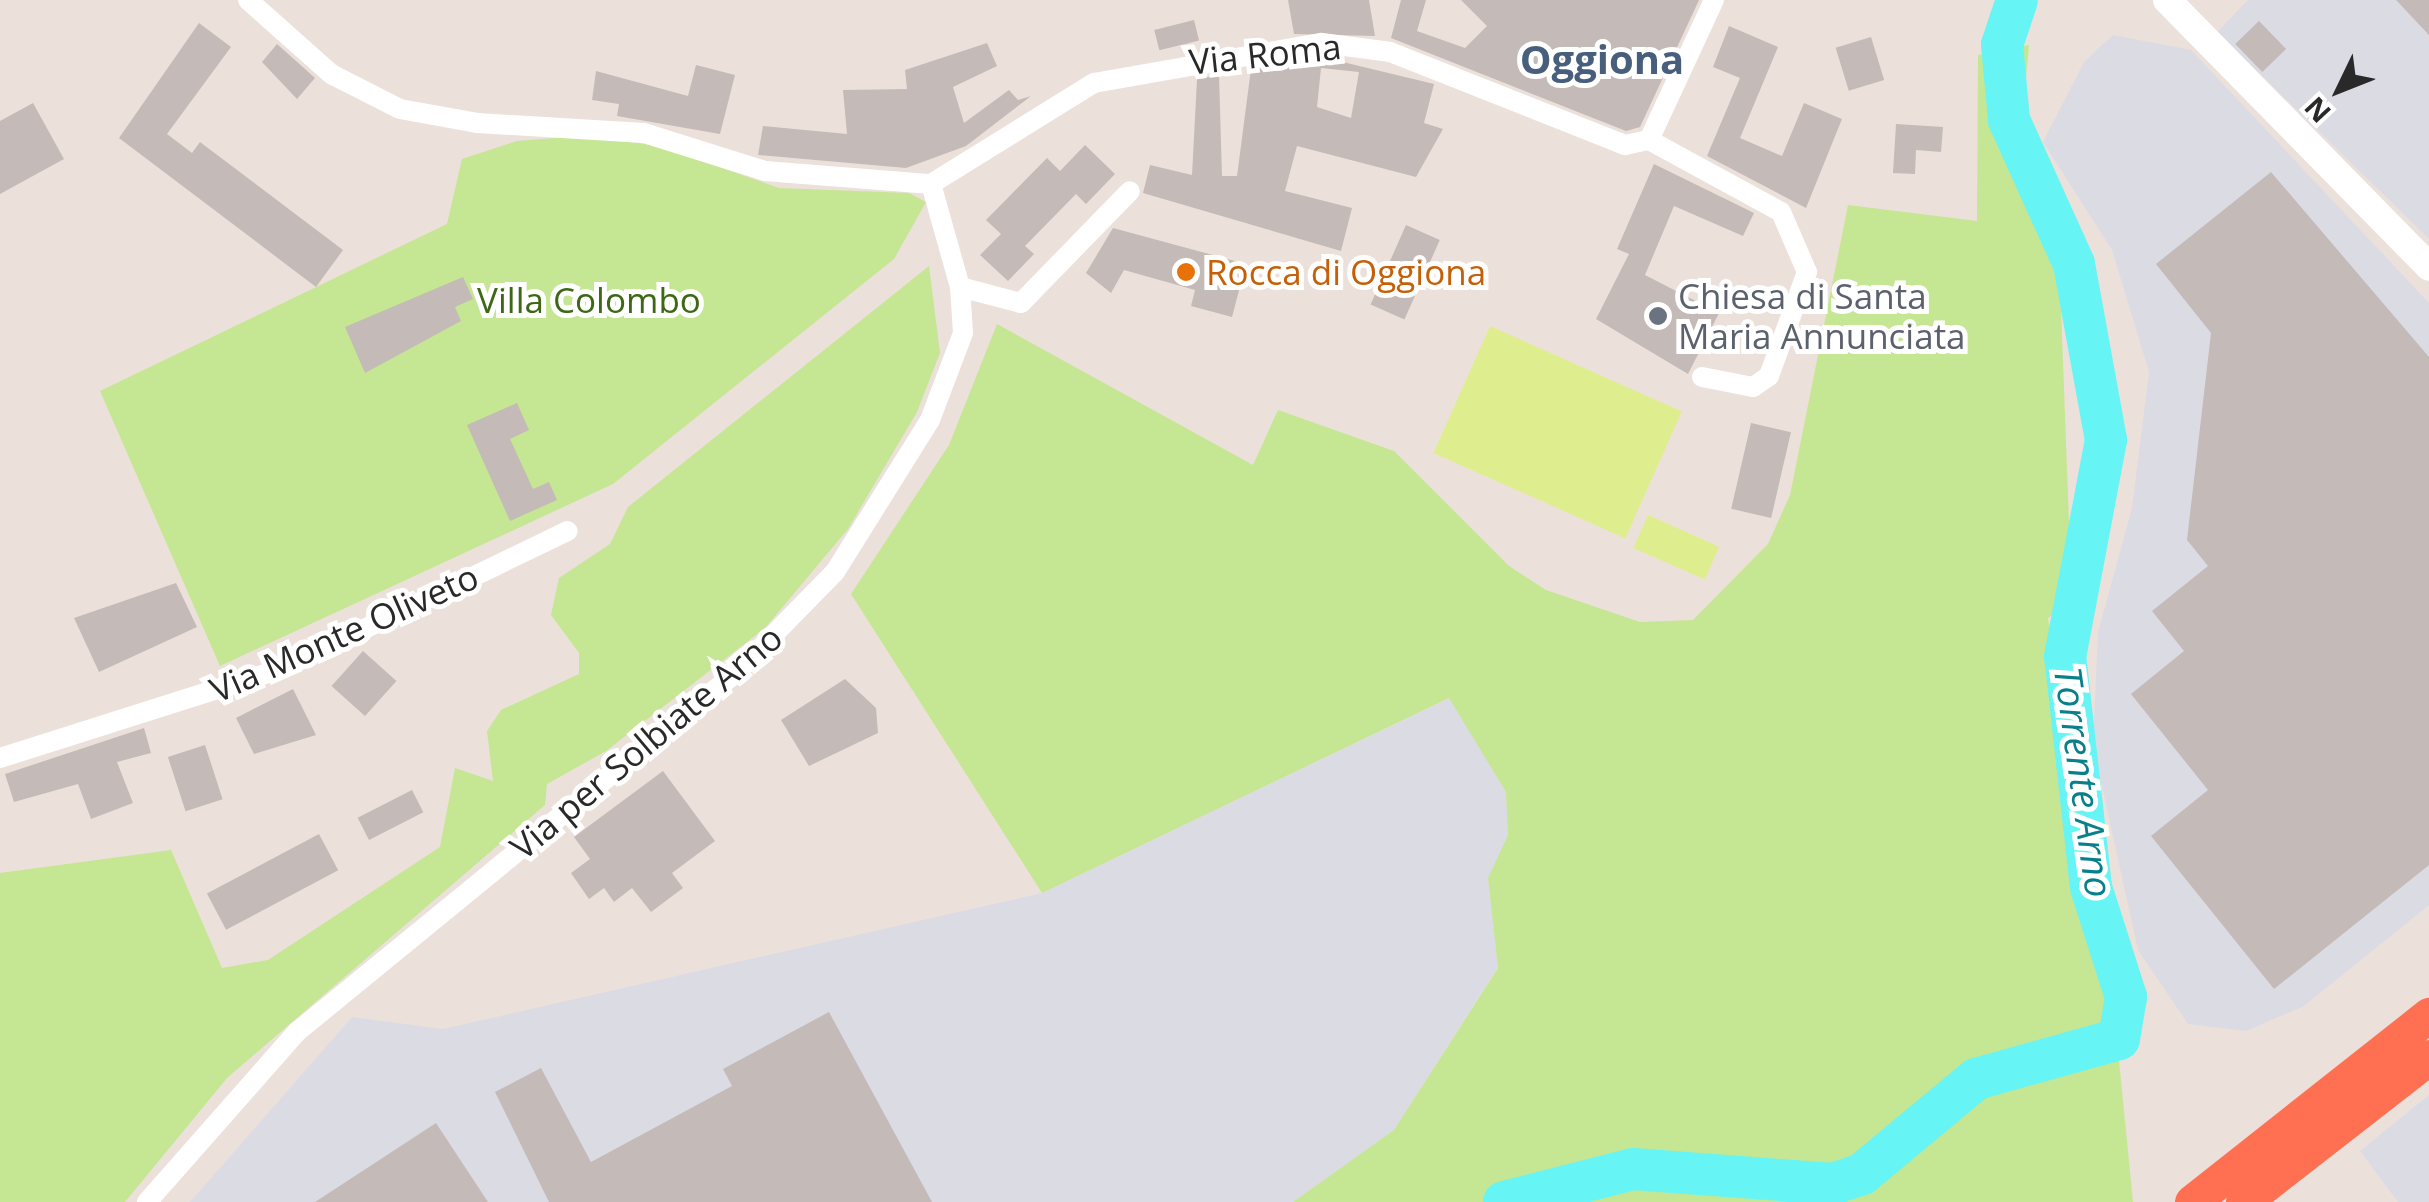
<!DOCTYPE html>
<style>
body{margin:0}
#map{position:relative;width:2429px;height:1202px;overflow:hidden;background:#ece0da;font-family:"Open Sans",sans-serif}
div>[style]{position:absolute}
.industrial>*{inset:0;background:#dbdbe4}
.green>*{inset:0;background:#c5e693}
.pitch>*{inset:0;background:#deee8e;transform-origin:0 0}
.river>*{height:42px;margin:-21px;padding:0 21px;transform-origin:21px;border-radius:21px;background:#67f4f5}
.building>*{inset:0;background:#c4bab7;transform-origin:0 0}
.street>*{height:20px;margin:-10px;padding:0 10px;transform-origin:10px;border-radius:10px;background:#fff}
.secondary>*{height:28px;margin:-14px;padding:0 14px;transform-origin:14px;border-radius:14px;background:#fff}
.highway>*{height:35px;margin:-17.5px;padding:0 17.5px;transform-origin:17.5px;border-radius:17.5px;background:#ff7052}
.dots>*{width:28px;height:28px;translate:-50% -50%;box-sizing:border-box;border:5px solid #fff;border-radius:50%}
span{translate:-50% -50%;white-space:nowrap;text-align:center;line-height:1.15;-webkit-text-stroke:10px #fff;paint-order:stroke}
.street-label{font-size:35px;color:#292929}
.food-label{font-size:35px;color:#c56008}
.left{translate:0 -50%;text-align:left}
.worship-label{font-size:35px;color:#5b616d}
.park-label{font-size:35px;color:#3d6916}
.water-label{font-size:38px;color:#08808b;font-style:italic}
.quarter-label{font-size:40px;color:#475e7c;font-weight:700}
.north{position:absolute;left:2289px;top:40px;width:100px;height:100px;-webkit-text-stroke:8px #fff;paint-order:stroke;rotate:227deg;font-size:28px;font-weight:700;line-height:40px;text-align:center;color:#292929}
.north::after{content:'';display:block;margin:auto;width:35px;height:45px;background:#292929;clip-path:polygon(50% 0,100% 100%,50% 72%,0 100%)}
</style>
<div id="map">
<div class="industrial">
<i style="clip-path:polygon(2248px 0,2429px 0,2429px 239px,2217px 32px)"></i>
<i style="clip-path:polygon(2113px 35px,2191px 50px,2429px 303px,2429px 905px,2304px 1006px,2246px 1031px,2188px 1024px,2138px 950px,2093px 746px,2098px 632px,2132px 508px,2149px 372px,2112px 250px,2043px 142px,2084px 62px)"></i>
<i style="clip-path:polygon(1450px 698px,1506px 792px,1508px 835px,1488px 878px,1498px 967px,1394px 1130px,1293px 1202px,190px 1202px,352px 1017px,443px 1029px,1042px 893px)"></i>
<i style="clip-path:polygon(2429px 1095px,2429px 1202px,2398px 1202px,2360px 1151px)"></i>
</div>
<div class="green">
<i style="clip-path:polygon(2029px 45px,2024px 98px,2061px 309px,2072px 602px,2048px 618px,2112px 990px,2133px 1202px,1293px 1202px,1394px 1130px,1498px 968px,1488px 878px,1508px 835px,1506px 792px,1449px 698px,1042px 893px,851px 594px,949px 445px,997px 324px,1253px 465px,1278px 410px,1394px 451px,1509px 566px,1546px 590px,1640px 622px,1693px 620px,1768px 544px,1790px 495px,1848px 205px,1977px 221px,1978px 55px)"></i>
<i style="clip-path:polygon(581px 136px,660px 146px,779px 188px,909px 193px,926px 202px,894px 259px,613px 484px,220px 666px,100px 391px,447px 224px,462px 159px,517px 141px)"></i>
<i style="clip-path:polygon(929px 266px,940px 353px,917px 412px,848px 529px,765px 628px,606px 751px,547px 784px,545px 805px,227px 1078px,125px 1202px,0 1202px,0 873px,171px 850px,222px 968px,268px 960px,440px 847px,455px 768px,493px 781px,487px 731px,501px 710px,579px 674px,579px 653px,551px 615px,559px 578px,610px 544px,628px 507px)"></i>
</div>
<div class="pitch">
<i style="left:1490px;top:326px;width:210px;height:139px;rotate:24deg"></i>
<i style="left:1648px;top:515px;width:78px;height:36px;rotate:24deg"></i>
</div>
<div class="river">
<i style="left:1504px;top:1202px;width:133px;rotate:-14.3deg"></i>
<i style="left:1633px;top:1169px;width:200px;rotate:4.3deg"></i>
<i style="left:1832px;top:1184px;width:32px;rotate:-18deg"></i>
<i style="left:1862px;top:1174px;width:148px;rotate:-39.8deg"></i>
<i style="left:1976px;top:1079px;width:148px;rotate:-15.6deg"></i>
<i style="left:2119px;top:1039px;width:43px;rotate:-80.5deg"></i>
<i style="left:2126px;top:997px;width:115px;rotate:-107.7deg"></i>
<i style="left:2091px;top:887px;width:231px;rotate:-96.4deg"></i>
<i style="left:2065px;top:657px;width:221px;rotate:-79.3deg"></i>
<i style="left:2106px;top:440px;width:179px;rotate:-100.3deg"></i>
<i style="left:2074px;top:264px;width:158px;rotate:-114.3deg"></i>
<i style="left:2009px;top:120px;width:75px;rotate:-95.3deg"></i>
<i style="left:2002px;top:45px;width:47px;rotate:-71.6deg"></i>
</div>
<div class="building">
<i style="clip-path:polygon(1288px 0,1369px 0,1375px 36px,1294px 34px)"></i>
<i style="clip-path:polygon(1401px 0,1426px 0,1417px 31px,1465px 48px,1487px 26px,1461px 0,1699px 0,1640px 127px,1626px 131px,1391px 38px)"></i>
<i style="clip-path:polygon(2396px 0,2429px 0,2429px 35px)"></i>
<i style="left:1194px;top:20px;width:21px;height:41px;rotate:76deg"></i>
<i style="left:2259px;top:21px;width:39px;height:33px;rotate:46deg"></i>
<i style="clip-path:polygon(199px 23px,231px 47px,167px 134px,192px 153px,200px 142px,343px 250px,316px 287px,119px 138px)"></i>
<i style="clip-path:polygon(1729px 26px,1778px 47px,1740px 138px,1782px 156px,1804px 103px,1842px 119px,1806px 208px,1707px 156px,1740px 78px,1713px 67px)"></i>
<i style="left:1871px;top:37px;width:45px;height:37px;rotate:73deg"></i>
<i style="clip-path:polygon(987px 43px,997px 66px,953px 87px,964px 123px,1009px 90px,1018px 100px,1031px 96px,966px 146px,906px 168px,758px 155px,763px 126px,847px 134px,843px 90px,907px 89px,905px 70px)"></i>
<i style="clip-path:polygon(277px 44px,315px 78px,297px 99px,262px 62px)"></i>
<i style="clip-path:polygon(evenodd,1322px 57px,1434px 84px,1424px 123px,1443px 129px,1416px 177px,1297px 146px,1285px 191px,1352px 208px,1341px 251px,1143px 193px,1150px 165px,1192px 175px,1197px 79px,1219px 75px,1222px 176px,1237px 176px,1251px 69px,1322px 57px,1321px 68px,1359px 72px,1351px 118px,1317px 107px,1321px 68px)"></i>
<i style="clip-path:polygon(696px 65px,735px 75px,720px 134px,617px 116px,619px 104px,592px 100px,596px 71px,688px 96px)"></i>
<i style="clip-path:polygon(33px 103px,64px 159px,0 194px,0 121px)"></i>
<i style="clip-path:polygon(1896px 124px,1943px 127px,1941px 152px,1916px 150px,1915px 174px,1893px 173px)"></i>
<i style="clip-path:polygon(1085px 145px,1115px 174px,1086px 204px,1076px 194px,1025px 246px,1034px 254px,1008px 281px,980px 255px,1001px 234px,986px 220px,1047px 158px,1060px 171px)"></i>
<i style="clip-path:polygon(1654px 164px,1754px 213px,1743px 236px,1674px 206px,1645px 275px,1719px 313px,1688px 374px,1596px 319px,1629px 254px,1617px 249px)"></i>
<i style="clip-path:polygon(2271px 172px,2429px 357px,2429px 865px,2274px 989px,2151px 836px,2208px 790px,2131px 694px,2184px 651px,2152px 611px,2208px 566px,2187px 540px,2211px 333px,2156px 264px)"></i>
<i style="left:1406px;top:225px;width:37px;height:87px;rotate:24deg"></i>
<i style="clip-path:polygon(1113px 228px,1246px 264px,1232px 317px,1191px 306px,1195px 290px,1124px 270px,1111px 293px,1086px 273px)"></i>
<i style="clip-path:polygon(463px 277px,473px 299px,455px 307px,461px 321px,365px 373px,345px 327px)"></i>
<i style="clip-path:polygon(517px 403px,529px 430px,510px 439px,533px 489px,549px 482px,557px 500px,510px 521px,467px 425px)"></i>
<i style="left:1751px;top:423px;width:41px;height:88px;rotate:13deg"></i>
<i style="clip-path:polygon(176px 583px,197px 627px,99px 672px,74px 618px)"></i>
<i style="left:363px;top:651px;width:45px;height:47px;rotate:42deg"></i>
<i style="clip-path:polygon(845px 679px,876px 708px,878px 733px,809px 766px,781px 720px)"></i>
<i style="clip-path:polygon(293px 689px,316px 735px,254px 754px,236px 718px)"></i>
<i style="clip-path:polygon(144px 728px,151px 753px,117px 762px,133px 803px,91px 819px,78px 784px,14px 802px,5px 774px)"></i>
<i style="left:205px;top:745px;width:57px;height:39px;rotate:72deg"></i>
<i style="clip-path:polygon(663px 771px,715px 841px,672px 873px,683px 888px,651px 912px,632px 888px,614px 902px,604px 888px,589px 899px,571px 873px,590px 859px,574px 837px)"></i>
<i style="left:412px;top:790px;width:25px;height:61px;rotate:63deg"></i>
<i style="left:319px;top:834px;width:41px;height:127px;rotate:62deg"></i>
<i style="clip-path:polygon(829px 1012px,932px 1202px,549px 1202px,495px 1092px,541px 1068px,591px 1162px,732px 1086px,723px 1069px)"></i>
<i style="clip-path:polygon(436px 1123px,488px 1202px,315px 1202px,384px 1157px)"></i>
</div>
<div class="street">
<i style="left:248px;top:0;width:111px;rotate:41.7deg"></i>
<i style="left:331px;top:74px;width:77px;rotate:26.9deg"></i>
<i style="left:400px;top:109px;width:78px;rotate:10.3deg"></i>
<i style="left:477px;top:123px;width:167px;rotate:3.4deg"></i>
<i style="left:644px;top:133px;width:127px;rotate:17.4deg"></i>
<i style="left:765px;top:171px;width:167px;rotate:4.5deg"></i>
<i style="left:931px;top:184px;width:192px;rotate:-31.8deg"></i>
<i style="left:1094px;top:83px;width:231px;rotate:-10deg"></i>
<i style="left:1322px;top:43px;width:69px;rotate:7.5deg"></i>
<i style="left:1390px;top:52px;width:253px;rotate:21.6deg"></i>
<i style="left:1625px;top:145px;width:25px;rotate:-12deg"></i>
<i style="left:1649px;top:140px;width:150px;rotate:28.6deg"></i>
<i style="left:1781px;top:212px;width:65px;rotate:66.6deg"></i>
<i style="left:1807px;top:272px;width:111px;rotate:110.1deg"></i>
<i style="left:1769px;top:376px;width:19px;rotate:145deg"></i>
<i style="left:1753px;top:387px;width:52px;rotate:-168.9deg"></i>
<i style="left:1649px;top:140px;width:154px;rotate:-65.1deg"></i>
<i style="left:960px;top:287px;width:63px;rotate:14.7deg"></i>
<i style="left:1021px;top:303px;width:156px;rotate:-45.8deg"></i>
<i style="left:0;top:758px;width:295px;rotate:-17.6deg"></i>
<i style="left:281px;top:669px;width:318px;rotate:-25.7deg"></i>
<i style="left:147px;top:1202px;width:228px;rotate:-48.6deg"></i>
<i style="left:298px;top:1031px;width:570px;rotate:-39.3deg"></i>
<i style="left:739px;top:670px;width:137px;rotate:-45.6deg"></i>
<i style="left:835px;top:572px;width:179px;rotate:-58deg"></i>
<i style="left:930px;top:420px;width:93px;rotate:-69.2deg"></i>
<i style="left:963px;top:333px;width:46px;rotate:-93.7deg"></i>
<i style="left:960px;top:287px;width:107px;rotate:-105.7deg"></i>
</div>
<div class="secondary">
<i style="left:2167px;top:0;width:374px;rotate:45.5deg"></i>
</div>
<div class="highway">
<i style="left:2192px;top:1202px;width:302px;rotate:-38.3deg"></i>
<i style="left:2243px;top:1202px;width:236px;rotate:-37.9deg"></i>
</div>
<div class="dots">
<i style="left:1186px;top:272px;background:#e8710a"></i>
<i style="left:1658px;top:316px;background:#6b7280"></i>
</div>
<div class="street-label">
<span style="left:1265px;top:54px;rotate:-6deg">Via Roma</span>
<span style="left:344px;top:633px;rotate:-24deg">Via Monte Oliveto</span>
<span style="left:646px;top:742px;rotate:-40deg">Via per Solbiate Arno</span>
</div>
<div class="food-label">
<span class="left" style="left:1206px;top:272px">Rocca di Oggiona</span>
</div>
<div class="worship-label">
<span class="left" style="left:1678px;top:316px">Chiesa di Santa<br>Maria Annunciata</span>
</div>
<div class="park-label">
<span style="left:589px;top:300px">Villa Colombo</span>
</div>
<div class="water-label">
<span style="left:2084px;top:782px;rotate:82deg">Torrente Arno</span>
</div>
<div class="quarter-label">
<span style="left:1602px;top:59px">Oggiona</span>
</div>
<div class="north">N</div>
</div>
